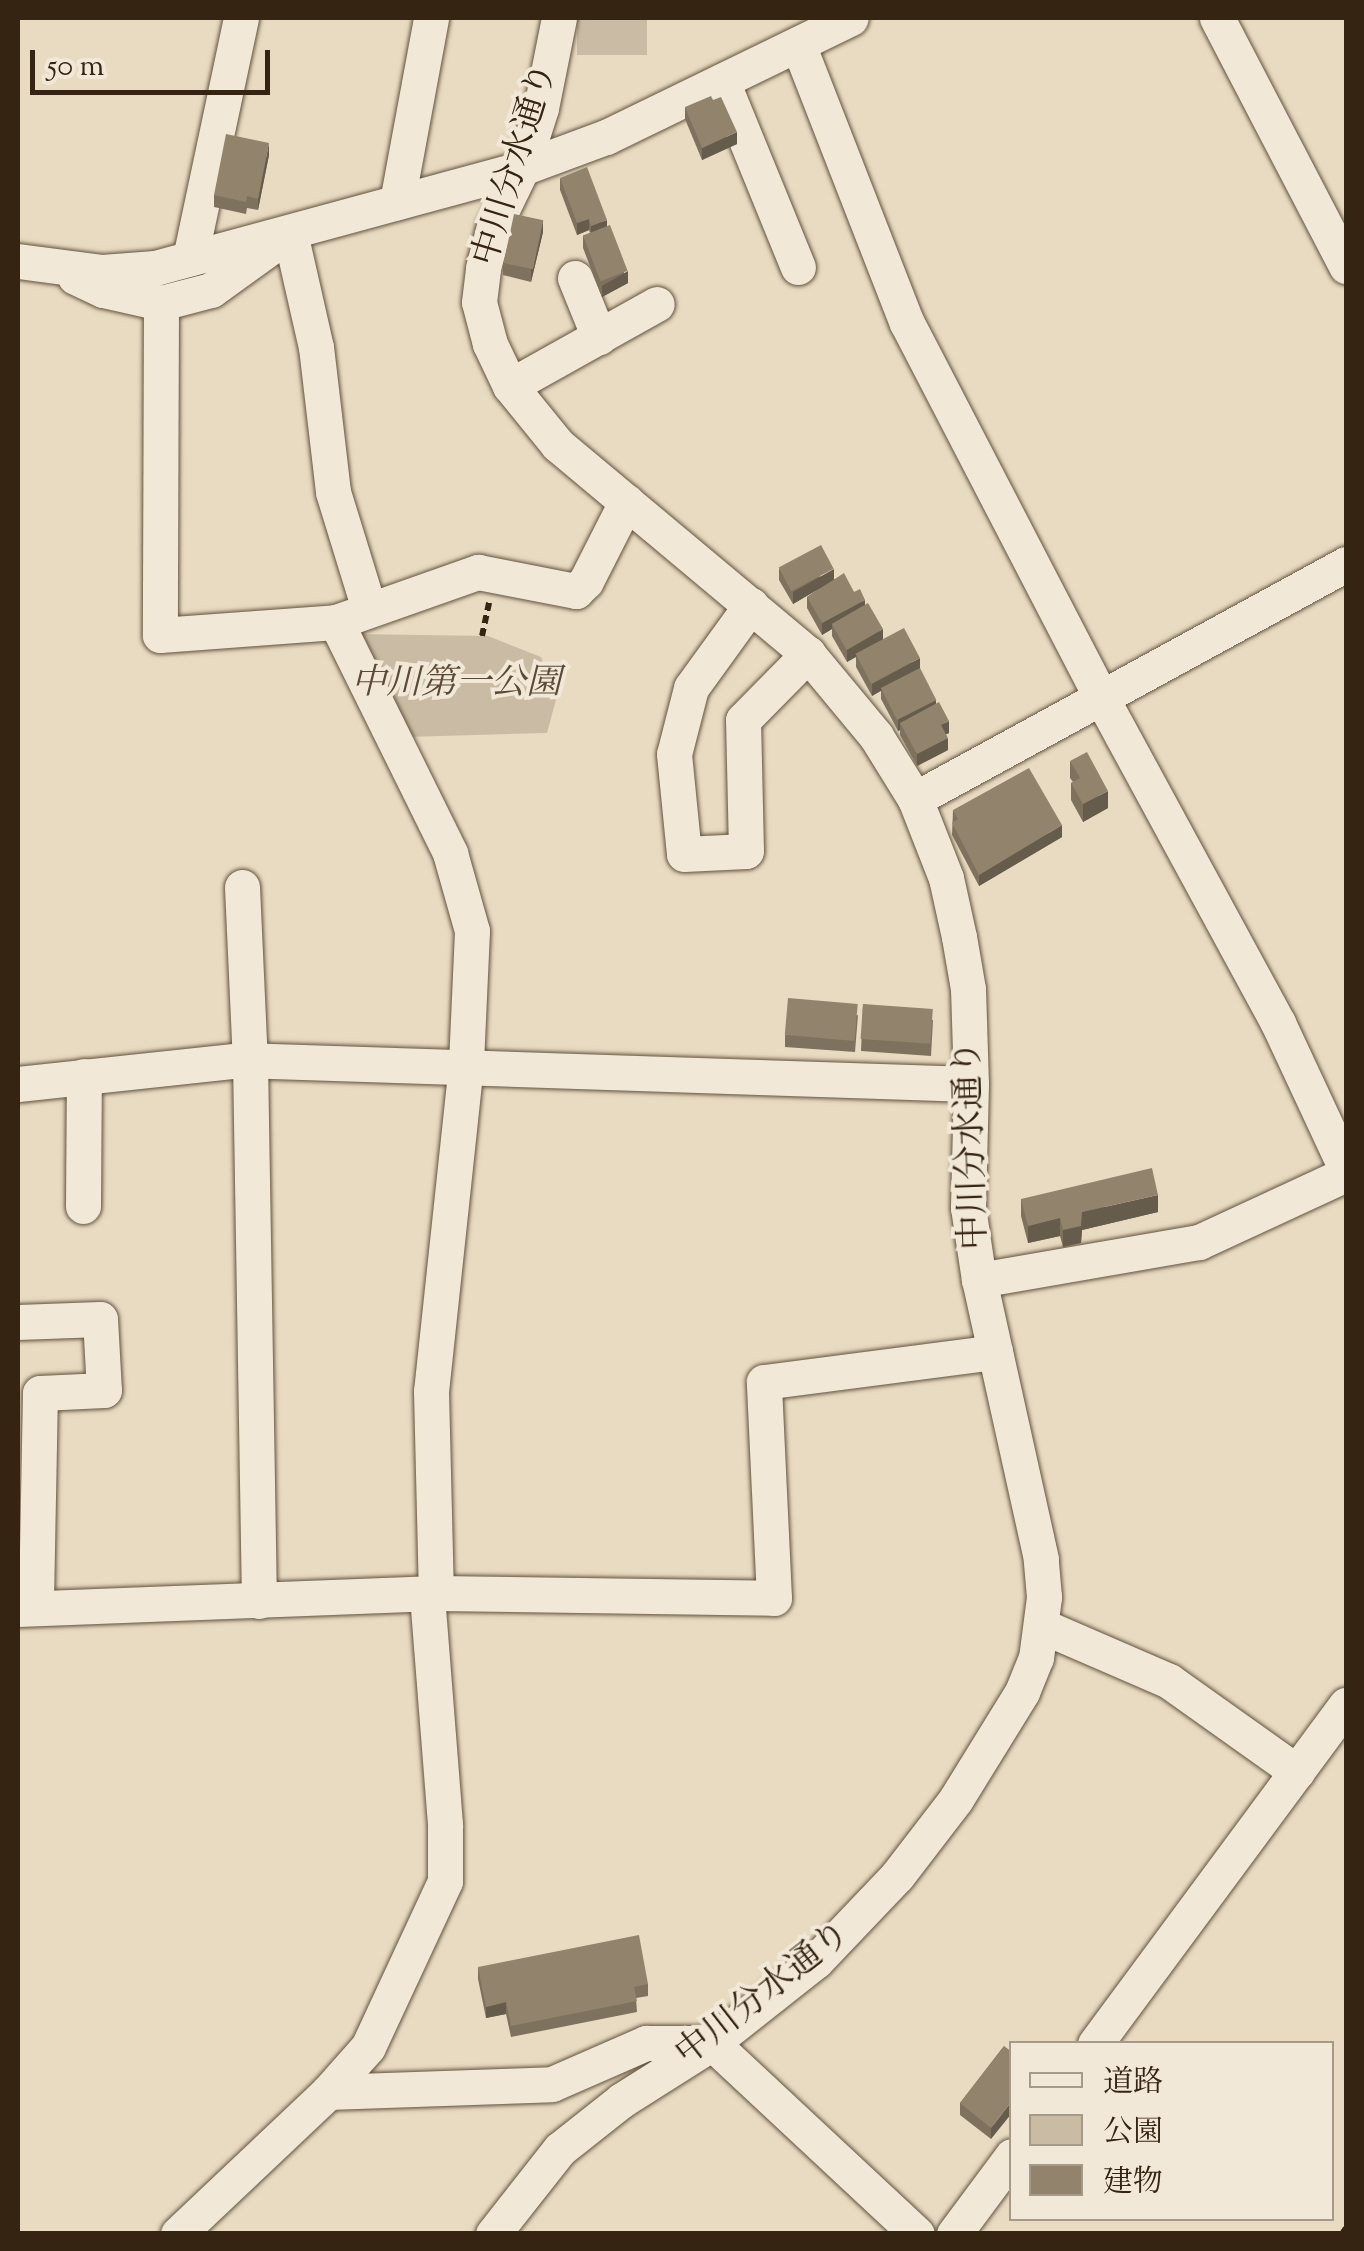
<!DOCTYPE html>
<meta charset="utf-8">
<style>
body{margin:0}
#map{position:relative;width:1364px;height:2251px;overflow:hidden;background:#e9dbc2;font-family:"Sorts Mill Goudy","Noto Serif JP",serif}
div>[style]{position:absolute}
.green>*{inset:0;background:#cabca4;transform-origin:0 0}
.path>*{height:6px;margin-top:-3px;transform-origin:0;background:repeating-linear-gradient(90deg,#342411 0 8px,transparent 0 13px)}
.roads{filter:drop-shadow(0 0 2px #61523d) drop-shadow(0 0 2px #61523d)}
.minor>*{height:35px;margin:-17.5px;padding:0 17.5px;transform-origin:17.5px;border-radius:17.5px;background:#f1e8d7}
.wall>*{inset:0;background:#7e715e}
.shaded-wall>*{inset:0;background:#665c4c}
.building>*{inset:0;background:#92836d;transform-origin:0 0}
span{translate:-50% -50%;white-space:nowrap;text-align:center;line-height:1.15;-webkit-text-stroke:8px #f1e8d7;paint-order:stroke}
.street-label{font-size:35px;color:#342411}
.park-label{font-size:35px;color:#5a4a36;font-style:italic}
.frame{position:absolute;inset:0;border:20px solid #342411;pointer-events:none}
.legend{position:absolute;left:1009px;top:2041px;width:325px;height:180px;box-sizing:border-box;background:#f1e8d7;border:2px solid #a59a88;margin:0;padding:12px 18px;list-style:none;font-size:30px;color:#342411}
.legend li{display:flex;align-items:center;gap:20px;height:50px}
.legend b{width:50px;border:2px solid #a59a88}
.scale{position:absolute;left:30px;top:50px;width:240px;height:45px;box-sizing:border-box;border:5px solid #342411;border-top:0;padding-left:12px;font-size:30px;line-height:35px;white-space:nowrap;color:#342411;-webkit-text-stroke:8px #f1e8d7;paint-order:stroke}
</style>
<div id="map">
<div class="green">
<i style="left:577px;top:18px;width:70px;height:37px"></i>
<i style="clip-path:polygon(355px 634px,488px 636px,541px 657px,557px 696px,547px 733px,406px 737px)"></i>
</div>
<div class="path">
<i style="left:482px;top:636px;width:34px;rotate:-78deg"></i>
<i style="left:1342px;top:2234px;width:7px;rotate:-56deg"></i>
</div>
<div class="roads">
<div class="minor">
<i style="left:1217px;top:18px;width:280px;rotate:62.5deg"></i>
<i style="left:798px;top:44px;width:300px;rotate:68.7deg"></i>
<i style="left:907px;top:323px;width:421px;rotate:62.6deg"></i>
<i style="left:1101px;top:697px;width:371px;rotate:61.5deg"></i>
<i style="left:1278px;top:1023px;width:161px;rotate:65deg"></i>
<i style="left:722px;top:81px;width:201px;rotate:67.8deg"></i>
<i style="left:397px;top:202px;width:187px;rotate:-79.5deg"></i>
<i style="left:190px;top:258px;width:245px;rotate:-78deg"></i>
<i style="left:18px;top:261px;width:85px;rotate:7.5deg"></i>
<i style="left:102px;top:272px;width:53px;rotate:-4.3deg"></i>
<i style="left:155px;top:268px;width:380px;rotate:-15.2deg"></i>
<i style="left:522px;top:168px;width:90px;rotate:-20.3deg"></i>
<i style="left:606px;top:137px;width:272px;rotate:-25.9deg"></i>
<i style="left:75px;top:277px;width:31px;rotate:25deg"></i>
<i style="left:103px;top:290px;width:59px;rotate:12.6deg"></i>
<i style="left:161px;top:303px;width:52px;rotate:-14.6deg"></i>
<i style="left:211px;top:290px;width:97px;rotate:-35.8deg"></i>
<i style="left:290px;top:233px;width:117px;rotate:77.2deg"></i>
<i style="left:316px;top:347px;width:146px;rotate:83.3deg"></i>
<i style="left:333px;top:492px;width:122px;rotate:72.9deg"></i>
<i style="left:575px;top:278px;width:64px;rotate:67.9deg"></i>
<i style="left:161px;top:303px;width:332px;rotate:90.2deg"></i>
<i style="left:160px;top:635px;width:176px;rotate:-4.2deg"></i>
<i style="left:336px;top:622px;width:151px;rotate:-19.4deg"></i>
<i style="left:478px;top:572px;width:100px;rotate:11deg"></i>
<i style="left:576px;top:591px;width:14px;rotate:-45deg"></i>
<i style="left:586px;top:581px;width:89px;rotate:-63.1deg"></i>
<i style="left:510px;top:386px;width:168px;rotate:-29.2deg"></i>
<i style="left:751px;top:605px;width:102px;rotate:125.9deg"></i>
<i style="left:691px;top:688px;width:68px;rotate:104.4deg"></i>
<i style="left:674px;top:754px;width:100px;rotate:84.3deg"></i>
<i style="left:684px;top:854px;width:62px;rotate:-2.8deg"></i>
<i style="left:746px;top:851px;width:131px;rotate:-91.3deg"></i>
<i style="left:743px;top:720px;width:93px;rotate:-45.4deg"></i>
<i style="left:336px;top:622px;width:258px;rotate:63.7deg"></i>
<i style="left:450px;top:853px;width:81px;rotate:74.2deg"></i>
<i style="left:472px;top:931px;width:133px;rotate:92.6deg"></i>
<i style="left:466px;top:1064px;width:329px;rotate:96.1deg"></i>
<i style="left:431px;top:1391px;width:202px;rotate:88.6deg"></i>
<i style="left:915px;top:799px;width:491px;rotate:-28.6deg"></i>
<i style="left:242px;top:887px;width:173px;rotate:87.4deg"></i>
<i style="left:250px;top:1060px;width:541px;rotate:89.05deg"></i>
<i style="left:18px;top:1084px;width:224px;rotate:-6.1deg"></i>
<i style="left:241px;top:1060px;width:730px;rotate:1.88deg"></i>
<i style="left:83px;top:1206px;width:130px;rotate:-89.6deg"></i>
<i style="left:979px;top:1280px;width:223px;rotate:-9.8deg"></i>
<i style="left:1199px;top:1242px;width:162px;rotate:-24.8deg"></i>
<i style="left:18px;top:1322px;width:82px;rotate:-2.1deg"></i>
<i style="left:100px;top:1319px;width:71px;rotate:86.8deg"></i>
<i style="left:104px;top:1390px;width:64px;rotate:177.3deg"></i>
<i style="left:40px;top:1393px;width:215px;rotate:91.1deg"></i>
<i style="left:18px;top:1609px;width:418px;rotate:-2.2deg"></i>
<i style="left:436px;top:1593px;width:338px;rotate:0.8deg"></i>
<i style="left:774px;top:1598px;width:216px;rotate:-92.7deg"></i>
<i style="left:764px;top:1382px;width:233px;rotate:-7.4deg"></i>
<i style="left:1042px;top:1626px;width:138px;rotate:23.4deg"></i>
<i style="left:1169px;top:1681px;width:157px;rotate:35.4deg"></i>
<i style="left:1095px;top:2044px;width:422px;rotate:-53.5deg"></i>
<i style="left:328px;top:2092px;width:60px;rotate:-48.4deg"></i>
<i style="left:368px;top:2047px;width:183px;rotate:-65.1deg"></i>
<i style="left:445px;top:1881px;width:57px;rotate:-90deg"></i>
<i style="left:445px;top:1824px;width:230px;rotate:-94.5deg"></i>
<i style="left:178px;top:2234px;width:207px;rotate:-43.4deg"></i>
<i style="left:328px;top:2092px;width:224px;rotate:-2deg"></i>
<i style="left:552px;top:2084px;width:103px;rotate:-23.6deg"></i>
<i style="left:646px;top:2043px;width:66px"></i>
<i style="left:712px;top:2043px;width:280px;rotate:43deg"></i>
<i style="left:493px;top:2234px;width:108px;rotate:-51.8deg"></i>
<i style="left:560px;top:2149px;width:79px;rotate:-38.3deg"></i>
<i style="left:622px;top:2100px;width:107px;rotate:-32.3deg"></i>
<i style="left:712px;top:2043px;width:132px;rotate:-38.3deg"></i>
<i style="left:816px;top:1961px;width:117px;rotate:-46.4deg"></i>
<i style="left:897px;top:1876px;width:97px;rotate:-52.5deg"></i>
<i style="left:956px;top:1799px;width:126px;rotate:-58.3deg"></i>
<i style="left:1022px;top:1692px;width:37px;rotate:-68deg"></i>
<i style="left:1036px;top:1658px;width:62px;rotate:-82.5deg"></i>
<i style="left:1044px;top:1597px;width:38px;rotate:-95deg"></i>
<i style="left:1041px;top:1559px;width:286px;rotate:-102.5deg"></i>
<i style="left:979px;top:1280px;width:74px;rotate:-98.6deg"></i>
<i style="left:968px;top:1207px;width:123px;rotate:-88.6deg"></i>
<i style="left:971px;top:1084px;width:95px;rotate:-91.8deg"></i>
<i style="left:968px;top:989px;width:53px;rotate:-99.8deg"></i>
<i style="left:959px;top:937px;width:60px;rotate:-102.4deg"></i>
<i style="left:946px;top:878px;width:85px;rotate:-111.4deg"></i>
<i style="left:915px;top:799px;width:74px;rotate:-121.8deg"></i>
<i style="left:876px;top:736px;width:107px;rotate:-129.7deg"></i>
<i style="left:808px;top:654px;width:326px;rotate:-140.1deg"></i>
<i style="left:558px;top:445px;width:76px;rotate:-129.1deg"></i>
<i style="left:510px;top:386px;width:47px;rotate:-115.5deg"></i>
<i style="left:490px;top:344px;width:43px;rotate:-104.7deg"></i>
<i style="left:479px;top:302px;width:34px;rotate:-83deg"></i>
<i style="left:483px;top:268px;width:43px;rotate:-75.3deg"></i>
<i style="left:494px;top:226px;width:64px;rotate:-64.2deg"></i>
<i style="left:522px;top:168px;width:63px;rotate:-72.4deg"></i>
<i style="left:541px;top:108px;width:92px;rotate:-78.7deg"></i>
<i style="left:954px;top:2234px;width:97px;rotate:-53.4deg"></i>
</div>
</div>
<div class="wall">
<i style="clip-path:polygon(685px 107px,737px 144px,702px 160px,685px 119px)"></i>
<i style="clip-path:polygon(269px 155px,258px 210px,247px 208px,246px 214px,214px 207px,214px 195px)"></i>
<i style="clip-path:polygon(560px 178px,607px 226px,628px 283px,602px 297px,583px 248px,583px 236px,590px 233px,589px 230px,577px 235px,560px 190px)"></i>
<i style="clip-path:polygon(543px 232px,531px 282px,503px 275px,503px 263px)"></i>
<i style="clip-path:polygon(779px 569px,834px 579px,854px 592px,865px 605px,883px 640px,920px 669px,949px 733px,946px 734px,948px 750px,917px 766px,900px 735px,900px 730px,898px 731px,881px 699px,881px 690px,872px 696px,856px 667px,856px 657px,847px 662px,832px 636px,832px 629px,822px 635px,807px 608px,807px 597px,820px 588px,793px 604px,779px 580px)"></i>
<i style="clip-path:polygon(1070px 761px,1108px 808px,1083px 822px,1071px 800px,1071px 783px,1073px 782px,1070px 778px)"></i>
<i style="clip-path:polygon(953px 810px,1062px 837px,979px 886px,952px 835px)"></i>
<i style="clip-path:polygon(863px 1004px,933px 1020px,931px 1056px,861px 1051px)"></i>
<i style="clip-path:polygon(858px 1015px,855px 1052px,785px 1047px,785px 1035px)"></i>
<i style="clip-path:polygon(1021px 1199px,1158px 1212px,1082px 1230px,1081px 1243px,1063px 1247px,1060px 1236px,1028px 1243px,1021px 1216px)"></i>
<i style="clip-path:polygon(478px 1967px,648px 1984px,648px 1996px,636px 1998px,637px 2012px,511px 2037px,506px 2014px,486px 2018px,478px 1979px)"></i>
<i style="clip-path:polygon(1004px 2046px,991px 2139px,960px 2115px,960px 2103px)"></i>
</div>
<div class="shaded-wall">
<i style="clip-path:polygon(737px 132px,737px 144px,702px 160px,702px 148px)"></i>
<i style="clip-path:polygon(269px 143px,269px 155px,258px 210px,258px 199px)"></i>
<i style="clip-path:polygon(589px 219px,589px 230px,577px 235px,577px 223px)"></i>
<i style="clip-path:polygon(543px 220px,543px 232px,531px 282px,531px 270px)"></i>
<i style="clip-path:polygon(607px 220px,607px 232px,591px 237px,591px 226px)"></i>
<i style="clip-path:polygon(628px 271px,628px 283px,602px 297px,602px 286px)"></i>
<i style="clip-path:polygon(834px 569px,834px 580px,793px 604px,793px 592px)"></i>
<i style="clip-path:polygon(865px 600px,865px 611px,832px 624px,832px 629px,822px 635px,822px 623px)"></i>
<i style="clip-path:polygon(883px 629px,883px 641px,847px 662px,847px 650px)"></i>
<i style="clip-path:polygon(920px 658px,920px 669px,872px 696px,872px 684px)"></i>
<i style="clip-path:polygon(936px 700px,936px 712px,900px 723px,900px 730px,898px 731px,898px 719px)"></i>
<i style="clip-path:polygon(949px 721px,949px 733px,941px 737px,941px 725px)"></i>
<i style="clip-path:polygon(948px 738px,948px 750px,917px 766px,917px 754px)"></i>
<i style="clip-path:polygon(1108px 791px,1108px 808px,1083px 822px,1083px 804px)"></i>
<i style="clip-path:polygon(1062px 825px,1062px 837px,979px 886px,979px 875px)"></i>
<i style="clip-path:polygon(1158px 1195px,1158px 1212px,1082px 1230px,1081px 1243px,1063px 1247px,1063px 1230px,1082px 1212px)"></i>
<i style="clip-path:polygon(1060px 1218px,1060px 1236px,1028px 1243px,1028px 1226px)"></i>
<i style="clip-path:polygon(506px 2002px,506px 2014px,486px 2018px,486px 2007px)"></i>
<i style="clip-path:polygon(1012px 2101px,1012px 2113px,991px 2139px,991px 2128px)"></i>
</div>
<div class="building">
<i style="clip-path:polygon(711px 96px,713px 100px,721px 97px,737px 132px,702px 148px,685px 107px)"></i>
<i style="clip-path:polygon(226px 134px,269px 143px,258px 199px,247px 196px,246px 202px,214px 195px)"></i>
<i style="clip-path:polygon(587px 167px,607px 220px,591px 226px,589px 219px,577px 223px,560px 178px)"></i>
<i style="left:514px;top:214px;width:30px;height:50px;rotate:12deg"></i>
<i style="left:610px;top:225px;width:49px;height:29px;rotate:69deg"></i>
<i style="left:821px;top:545px;width:27px;height:48px;rotate:62deg"></i>
<i style="clip-path:polygon(844px 573px,854px 592px,860px 589px,865px 600px,822px 623px,807px 597px)"></i>
<i style="left:868px;top:603px;width:30px;height:42px;rotate:60deg"></i>
<i style="left:904px;top:628px;width:34px;height:55px;rotate:62deg"></i>
<i style="left:920px;top:668px;width:36px;height:44px;rotate:63deg"></i>
<i style="clip-path:polygon(939px 702px,949px 721px,941px 725px,948px 738px,917px 754px,900px 723px)"></i>
<i style="clip-path:polygon(1087px 752px,1108px 791px,1083px 804px,1071px 783px,1080px 778px,1070px 761px)"></i>
<i style="clip-path:polygon(1029px 768px,1062px 825px,979px 875px,952px 823px,958px 819px,953px 810px)"></i>
<i style="left:788px;top:998px;width:70px;height:37px;rotate:5deg"></i>
<i style="left:863px;top:1004px;width:70px;height:35px;rotate:4deg"></i>
<i style="clip-path:polygon(1152px 1168px,1158px 1195px,1082px 1212px,1081px 1226px,1063px 1230px,1060px 1218px,1028px 1226px,1021px 1199px)"></i>
<i style="clip-path:polygon(639px 1935px,648px 1984px,634px 1987px,637px 2001px,511px 2026px,506px 2002px,486px 2007px,478px 1967px)"></i>
<i style="clip-path:polygon(1004px 2046px,1012px 2052px,1012px 2101px,991px 2128px,960px 2103px)"></i>
</div>
<div class="street-label">
<span style="left:517px;top:165px;rotate:-73deg">中川分水通り</span>
<span style="left:973px;top:1145px;rotate:-92deg">中川分水通り</span>
<span style="left:764px;top:1995px;rotate:-38deg">中川分水通り</span>
</div>
<div class="park-label">
<span style="left:456px;top:685px">中川第一公園</span>
</div>
<div class="frame"></div>
<ul class="legend">
<li><b style="height:12px;background:#f1e8d7"></b>道路</li>
<li><b style="height:28px;background:#cabca4"></b>公園</li>
<li><b style="height:28px;background:#92836d"></b>建物</li>
</ul>
<div class="scale">50 m</div>
</div>
